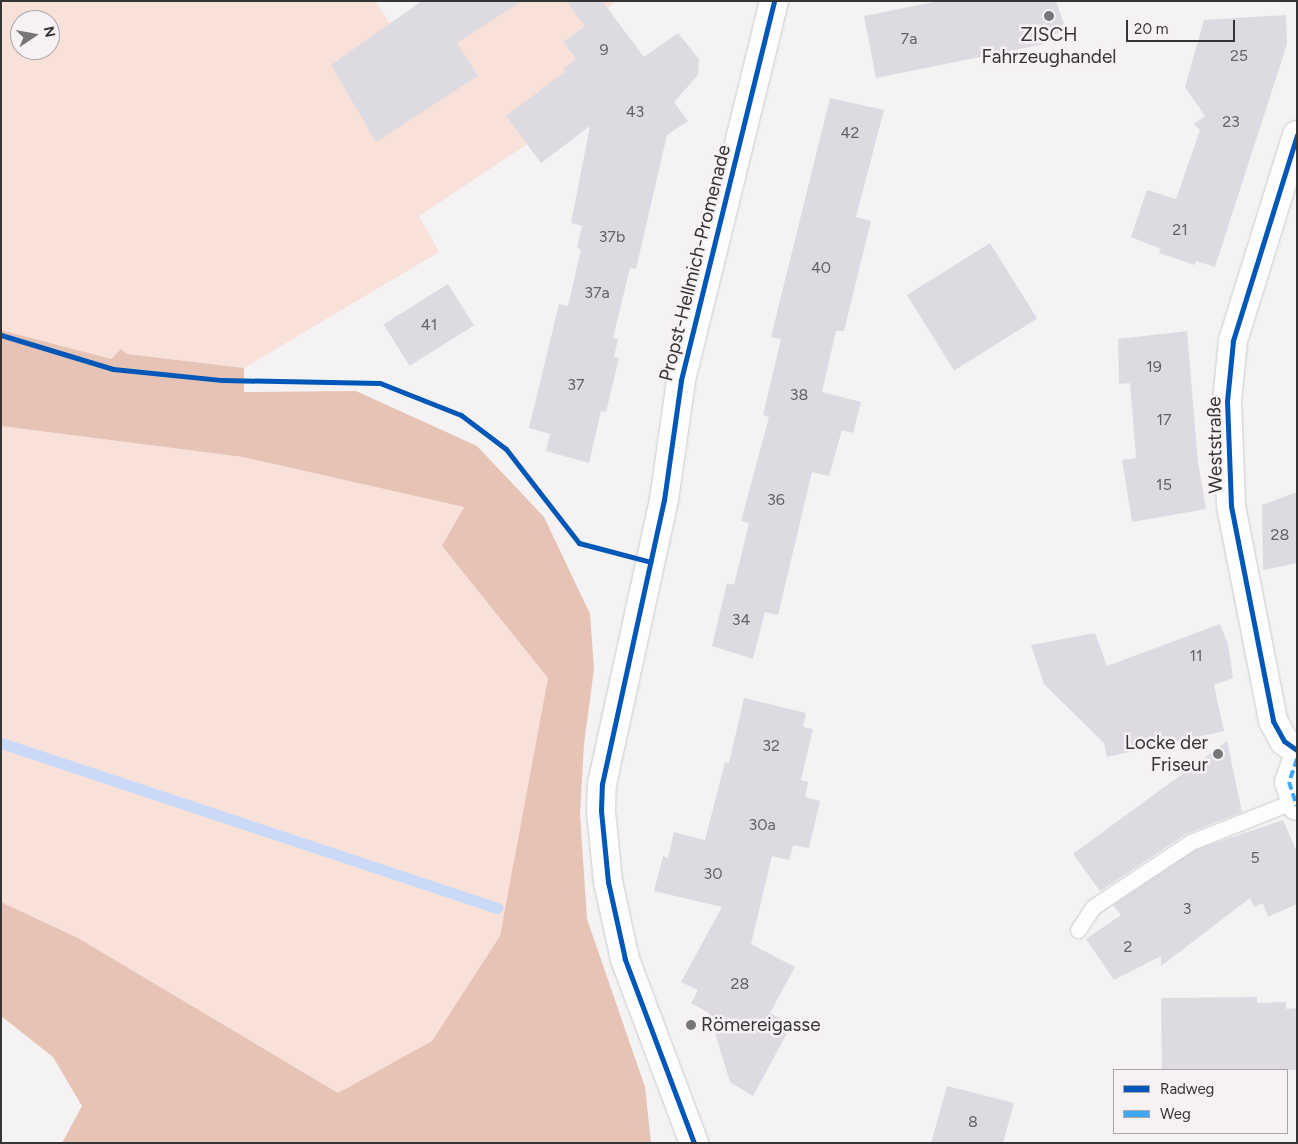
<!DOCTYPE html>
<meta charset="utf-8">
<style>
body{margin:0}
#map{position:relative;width:1298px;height:1144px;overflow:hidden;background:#f4f2f3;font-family:Figtree,sans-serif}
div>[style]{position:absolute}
.green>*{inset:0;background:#f7e1d9}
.forest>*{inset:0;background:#e7c3b5}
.stream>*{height:11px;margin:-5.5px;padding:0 5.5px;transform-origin:5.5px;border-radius:5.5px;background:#cbd9f9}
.building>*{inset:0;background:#dddbe1;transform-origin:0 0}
.roads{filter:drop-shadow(0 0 1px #cccbcc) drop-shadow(0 0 1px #cccbcc)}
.service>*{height:15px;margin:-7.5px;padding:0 7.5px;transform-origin:7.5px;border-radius:7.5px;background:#fdfdfd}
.minor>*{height:28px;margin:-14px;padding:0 14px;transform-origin:14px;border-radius:14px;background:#fdfdfd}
.quiet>*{height:4px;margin-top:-2px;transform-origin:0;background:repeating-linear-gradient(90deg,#3fa9f5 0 8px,transparent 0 12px)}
.cycleway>*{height:5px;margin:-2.5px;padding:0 2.5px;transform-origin:2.5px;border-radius:2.5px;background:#0057b8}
.dots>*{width:14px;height:14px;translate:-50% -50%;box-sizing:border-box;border:2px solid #f5f1f4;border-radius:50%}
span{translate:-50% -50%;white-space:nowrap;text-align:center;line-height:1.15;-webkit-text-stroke:5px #f5f1f4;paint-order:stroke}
.number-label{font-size:16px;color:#646264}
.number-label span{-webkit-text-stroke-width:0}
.poi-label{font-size:19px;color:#363536}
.right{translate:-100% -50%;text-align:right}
.left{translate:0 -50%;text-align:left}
.street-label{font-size:19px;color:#363536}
.frame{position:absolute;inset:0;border:2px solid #363536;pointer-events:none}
.legend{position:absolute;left:1113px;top:1069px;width:175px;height:65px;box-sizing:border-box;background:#f5f1f4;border:1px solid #a9a6a8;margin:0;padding:6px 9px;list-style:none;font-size:15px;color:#363536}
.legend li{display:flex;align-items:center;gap:10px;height:25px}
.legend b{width:25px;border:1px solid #a9a6a8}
.north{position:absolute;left:10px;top:10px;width:50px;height:50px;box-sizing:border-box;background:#f5f1f4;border:1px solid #a9a6a8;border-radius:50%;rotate:78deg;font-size:14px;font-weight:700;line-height:20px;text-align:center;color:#363536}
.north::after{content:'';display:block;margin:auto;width:18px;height:22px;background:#787778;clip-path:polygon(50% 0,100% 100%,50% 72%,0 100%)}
.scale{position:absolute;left:1126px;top:20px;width:109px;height:22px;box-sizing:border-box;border:2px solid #363536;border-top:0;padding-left:6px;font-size:15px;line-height:18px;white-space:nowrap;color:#363536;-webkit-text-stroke:4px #f5f1f4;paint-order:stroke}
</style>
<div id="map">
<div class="green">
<i style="clip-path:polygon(evenodd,1px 1px,375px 1px,390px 24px,425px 1px,617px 1px,563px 42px,576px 59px,586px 100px,520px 149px,419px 216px,439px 252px,244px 368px,127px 354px,121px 349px,111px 359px,1px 330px,1px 1px,20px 20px,50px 20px,50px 50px,20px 50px,20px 20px)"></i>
<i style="clip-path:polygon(1px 426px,243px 457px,464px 507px,442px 546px,548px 678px,500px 936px,432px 1041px,338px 1093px,78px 938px,1px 902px)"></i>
</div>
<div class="forest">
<i style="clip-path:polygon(1px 330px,111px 359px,121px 349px,127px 354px,244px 368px,244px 392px,356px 391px,477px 446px,544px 517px,590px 614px,594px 669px,584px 744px,580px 814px,587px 919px,645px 1087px,651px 1143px,62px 1143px,82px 1106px,53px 1057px,1px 1016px,1px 902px,78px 938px,338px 1093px,432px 1041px,500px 936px,548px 678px,442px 546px,464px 507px,243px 457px,1px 426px)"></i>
</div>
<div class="stream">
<i style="left:1px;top:743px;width:523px;rotate:18.4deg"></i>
</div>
<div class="building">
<i style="clip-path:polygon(422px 1px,522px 1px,457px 43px,478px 76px,376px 142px,331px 65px)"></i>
<i style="clip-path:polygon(566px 1px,602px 1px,644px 57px,678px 33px,699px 59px,698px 75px,674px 102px,688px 121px,667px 135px,636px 269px,630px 268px,613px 338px,618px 339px,614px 357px,619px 358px,606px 412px,601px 411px,589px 463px,546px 451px,550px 434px,529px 428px,559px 304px,568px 306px,581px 249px,577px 248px,582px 226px,571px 223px,590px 126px,541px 163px,506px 116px,565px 72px,563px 69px,576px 59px,563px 42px,585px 26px)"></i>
<i style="clip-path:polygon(939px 1px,1056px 1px,1066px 30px,1042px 39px,1044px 44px,876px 78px,864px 16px)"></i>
<i style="clip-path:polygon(1286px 15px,1287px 44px,1215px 267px,1196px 261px,1195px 265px,1159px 253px,1161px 249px,1131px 237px,1147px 190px,1176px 199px,1200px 130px,1194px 124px,1205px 116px,1185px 87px,1204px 20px)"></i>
<i style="clip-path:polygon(830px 98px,884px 110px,856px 217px,871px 221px,844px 331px,836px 331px,822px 392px,861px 402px,853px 433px,842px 430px,829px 476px,812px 472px,778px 615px,765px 612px,753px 659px,712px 646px,727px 583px,734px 585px,749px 523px,741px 521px,769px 417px,763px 415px,781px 339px,771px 337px)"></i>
<i style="left:990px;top:243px;width:89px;height:98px;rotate:58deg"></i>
<i style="left:448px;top:284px;width:49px;height:76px;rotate:58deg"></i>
<i style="clip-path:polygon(1187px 331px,1198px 462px,1206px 509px,1132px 522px,1122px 460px,1136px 458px,1130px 383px,1119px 384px,1118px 339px)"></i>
<i style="clip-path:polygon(1297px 492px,1297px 563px,1263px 570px,1262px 505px)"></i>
<i style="clip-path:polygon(1220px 624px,1228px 644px,1233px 678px,1214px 685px,1224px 731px,1107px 757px,1104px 743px,1044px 684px,1031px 645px,1095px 633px,1107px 666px)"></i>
<i style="clip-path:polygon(744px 698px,806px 713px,803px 727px,813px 729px,801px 780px,808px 782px,805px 797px,820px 801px,809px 848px,793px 845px,789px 860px,772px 856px,751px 944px,795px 967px,770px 1013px,792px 1024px,753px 1096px,730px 1082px,709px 1013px,691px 1003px,698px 990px,681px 982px,722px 907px,654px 891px,663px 856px,668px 858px,674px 832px,705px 840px,725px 762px,729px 763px)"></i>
<i style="clip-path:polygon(1227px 741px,1242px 812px,1186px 834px,1100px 891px,1073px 854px)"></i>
<i style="clip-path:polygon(1283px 820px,1297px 852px,1297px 904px,1268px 917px,1263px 903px,1254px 907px,1250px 898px,1161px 966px,1161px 956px,1114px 980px,1086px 939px,1121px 915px,1113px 905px,1195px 850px)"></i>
<i style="clip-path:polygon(1257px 997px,1257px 1003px,1286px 1002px,1286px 1009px,1297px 1008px,1297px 1070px,1162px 1070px,1161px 998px)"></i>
<i style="clip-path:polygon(947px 1086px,1014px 1103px,1003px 1143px,931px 1143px)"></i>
</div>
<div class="roads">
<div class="service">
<i style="left:1078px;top:930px;width:27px;rotate:-57deg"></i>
<i style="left:1093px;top:907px;width:118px;rotate:-33.6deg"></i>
<i style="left:1191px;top:842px;width:111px;rotate:-21.7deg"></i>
</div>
<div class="minor">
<i style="left:1297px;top:135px;width:216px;rotate:107.3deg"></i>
<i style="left:1233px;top:341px;width:60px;rotate:95.7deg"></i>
<i style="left:1227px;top:401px;width:105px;rotate:87.8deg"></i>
<i style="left:1231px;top:506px;width:219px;rotate:78.9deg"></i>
<i style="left:1273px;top:721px;width:23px;rotate:61deg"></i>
<i style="left:1284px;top:741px;width:16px;rotate:35deg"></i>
<i style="left:1297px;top:759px;width:24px;rotate:109deg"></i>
<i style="left:1289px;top:782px;width:25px;rotate:72deg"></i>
<i style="left:694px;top:1143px;width:197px;rotate:-110.6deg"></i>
<i style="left:625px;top:959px;width:79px;rotate:-102.4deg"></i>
<i style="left:608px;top:882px;width:72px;rotate:-95.6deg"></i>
<i style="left:601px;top:810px;width:26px;rotate:-88deg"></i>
<i style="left:602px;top:784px;width:291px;rotate:-77.7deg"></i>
<i style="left:664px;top:500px;width:121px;rotate:-81.9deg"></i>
<i style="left:681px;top:380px;width:390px;rotate:-76.2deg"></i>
</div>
</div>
<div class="quiet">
<i style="left:1297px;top:759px;width:24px;rotate:109deg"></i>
<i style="left:1289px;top:782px;width:25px;rotate:72deg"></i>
</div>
<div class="cycleway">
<i style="left:1297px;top:135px;width:216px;rotate:107.3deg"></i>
<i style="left:1233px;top:341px;width:60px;rotate:95.7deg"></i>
<i style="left:1227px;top:401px;width:105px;rotate:87.8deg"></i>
<i style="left:1231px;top:506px;width:219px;rotate:78.9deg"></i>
<i style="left:1273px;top:721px;width:23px;rotate:61deg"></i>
<i style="left:1284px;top:741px;width:16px;rotate:35deg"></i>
<i style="left:1px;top:335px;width:117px;rotate:16.9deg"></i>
<i style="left:113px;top:369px;width:110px;rotate:5.8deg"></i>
<i style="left:222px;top:380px;width:158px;rotate:1.1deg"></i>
<i style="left:380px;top:383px;width:87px;rotate:21.6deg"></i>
<i style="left:461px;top:415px;width:56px;rotate:37.1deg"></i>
<i style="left:506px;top:449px;width:119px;rotate:52.2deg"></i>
<i style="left:579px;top:543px;width:74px;rotate:14.8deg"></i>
<i style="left:694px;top:1143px;width:197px;rotate:-110.6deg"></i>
<i style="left:625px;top:959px;width:79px;rotate:-102.4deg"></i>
<i style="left:608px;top:882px;width:72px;rotate:-95.6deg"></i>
<i style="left:601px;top:810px;width:26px;rotate:-88deg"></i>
<i style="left:602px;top:784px;width:291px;rotate:-77.7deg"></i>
<i style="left:664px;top:500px;width:121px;rotate:-81.9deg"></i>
<i style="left:681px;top:380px;width:390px;rotate:-76.2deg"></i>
</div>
<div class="dots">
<i style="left:1049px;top:16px;background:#787778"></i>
<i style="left:1218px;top:754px;background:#787778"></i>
<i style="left:691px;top:1025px;background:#787778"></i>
</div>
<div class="number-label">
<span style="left:909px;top:39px">7a</span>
<span style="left:604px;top:50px">9</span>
<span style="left:1239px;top:56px">25</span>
<span style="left:635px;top:112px">43</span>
<span style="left:1231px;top:122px">23</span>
<span style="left:850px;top:133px">42</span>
<span style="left:1180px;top:230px">21</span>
<span style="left:612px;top:237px">37b</span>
<span style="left:821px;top:268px">40</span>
<span style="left:597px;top:293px">37a</span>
<span style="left:429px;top:325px">41</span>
<span style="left:1154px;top:367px">19</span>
<span style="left:576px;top:385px">37</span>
<span style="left:799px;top:395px">38</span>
<span style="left:1164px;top:420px">17</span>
<span style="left:1164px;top:485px">15</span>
<span style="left:776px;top:500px">36</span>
<span style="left:1280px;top:535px">28</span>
<span style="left:741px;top:620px">34</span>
<span style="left:1196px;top:656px">11</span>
<span style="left:771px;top:746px">32</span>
<span style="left:762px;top:825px">30a</span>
<span style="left:1255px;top:858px">5</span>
<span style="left:713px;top:874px">30</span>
<span style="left:1187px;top:909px">3</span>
<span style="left:1128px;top:947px">2</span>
<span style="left:740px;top:984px">28</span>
<span style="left:973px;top:1122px">8</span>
</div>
<div class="poi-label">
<span style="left:1049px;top:46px">ZISCH<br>Fahrzeughandel</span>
<span class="right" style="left:1208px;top:754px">Locke der<br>Friseur</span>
<span class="left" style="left:701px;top:1025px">Römereigasse</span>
</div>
<div class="street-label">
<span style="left:695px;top:263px;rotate:-76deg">Propst-Hellmich-Promenade</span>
<span style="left:1215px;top:445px;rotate:-91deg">Weststraße</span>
</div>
<div class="frame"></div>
<ul class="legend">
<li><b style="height:6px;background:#0057b8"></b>Radweg</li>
<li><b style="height:6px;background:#3fa9f5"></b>Weg</li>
</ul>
<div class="north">N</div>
<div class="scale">20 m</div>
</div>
